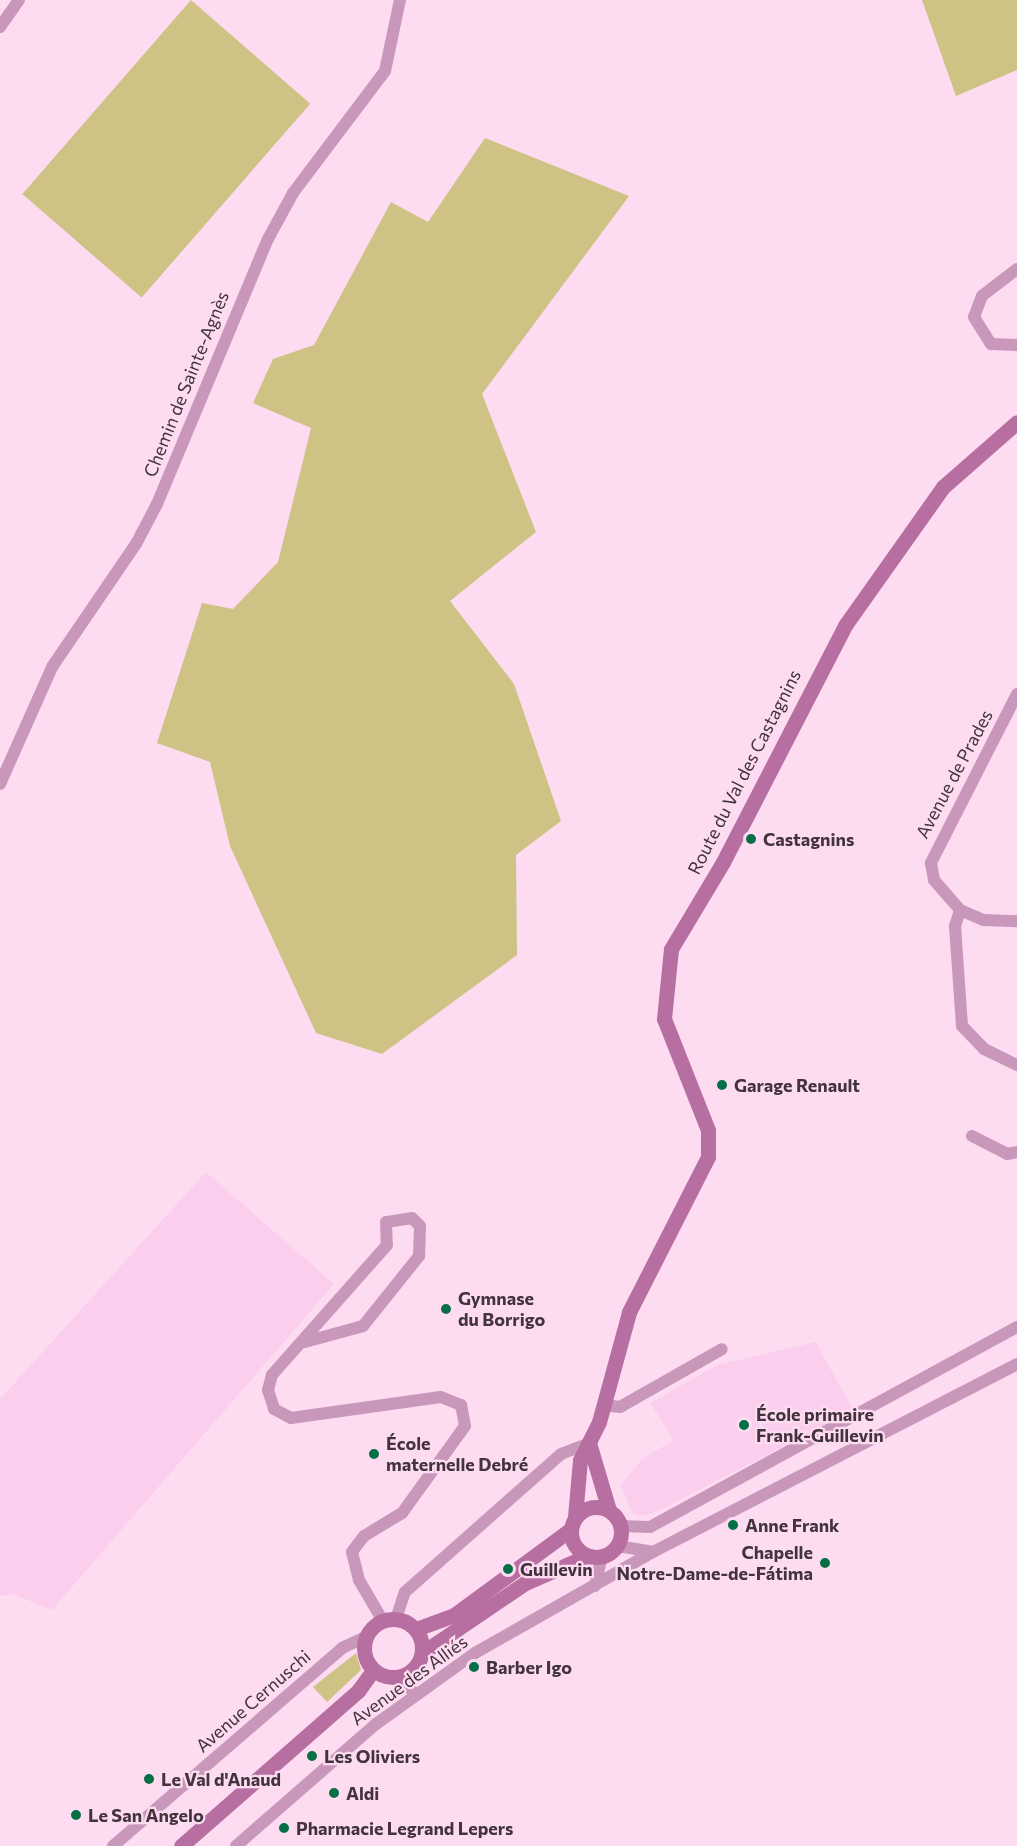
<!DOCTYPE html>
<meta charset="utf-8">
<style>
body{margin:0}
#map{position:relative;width:1017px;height:1846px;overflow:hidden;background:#fddcf2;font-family:Commissioner,sans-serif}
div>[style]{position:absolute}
.built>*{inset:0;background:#fcceed}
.green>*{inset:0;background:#cec284;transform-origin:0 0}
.street>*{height:12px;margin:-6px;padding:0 6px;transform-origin:6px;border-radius:6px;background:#c997b9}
.secondary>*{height:15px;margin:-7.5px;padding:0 7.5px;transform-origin:7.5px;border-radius:7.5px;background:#b76ea1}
.secondary>.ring{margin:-7.5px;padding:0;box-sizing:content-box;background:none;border:15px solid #b76ea1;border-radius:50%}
.dots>*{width:16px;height:16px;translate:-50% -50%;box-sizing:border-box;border:3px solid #fddcf2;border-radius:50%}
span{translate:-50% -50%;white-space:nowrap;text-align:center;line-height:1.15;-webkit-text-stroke:4.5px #fddcf2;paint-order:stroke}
.street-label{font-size:18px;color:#42333d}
.poi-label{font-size:18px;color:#42333d;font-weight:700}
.left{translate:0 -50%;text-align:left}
.right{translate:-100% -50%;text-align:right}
</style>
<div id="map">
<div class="built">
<i style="clip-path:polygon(206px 1172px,334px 1284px,52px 1610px,13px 1594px,0 1596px,0 1399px)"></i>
<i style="clip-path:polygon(816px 1342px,853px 1410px,662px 1509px,643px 1516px,632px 1513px,621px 1485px,642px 1459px,674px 1440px,650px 1403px,717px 1365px)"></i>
</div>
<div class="green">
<i style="left:191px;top:0;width:158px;height:257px;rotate:41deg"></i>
<i style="clip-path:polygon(922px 0,1017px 0,1017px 70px,956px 96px)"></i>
<i style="clip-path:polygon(485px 138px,629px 196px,482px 394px,536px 532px,450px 601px,514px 684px,561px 821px,516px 855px,517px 955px,382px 1054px,316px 1033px,230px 846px,210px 762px,157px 743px,202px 603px,233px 609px,278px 562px,311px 428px,253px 403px,273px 359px,314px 345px,391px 202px,428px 222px)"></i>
<i style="clip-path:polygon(356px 1653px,361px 1670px,327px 1702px,313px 1687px)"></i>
</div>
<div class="street">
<i style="left:0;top:27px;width:33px;rotate:-55deg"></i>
<i style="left:1017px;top:269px;width:44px;rotate:142.4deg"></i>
<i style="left:982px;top:296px;width:22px;rotate:111deg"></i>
<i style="left:974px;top:317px;width:32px;rotate:58deg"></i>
<i style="left:991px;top:344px;width:26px;rotate:2deg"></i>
<i style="left:1017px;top:694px;width:190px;rotate:117deg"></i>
<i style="left:931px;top:863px;width:17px;rotate:80deg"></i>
<i style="left:934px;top:880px;width:40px;rotate:49deg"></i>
<i style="left:960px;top:910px;width:26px;rotate:23deg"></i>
<i style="left:984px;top:920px;width:33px;rotate:2deg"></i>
<i style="left:0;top:784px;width:128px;rotate:-66deg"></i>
<i style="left:52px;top:667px;width:149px;rotate:-55.7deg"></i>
<i style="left:136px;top:544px;width:45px;rotate:-62.3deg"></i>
<i style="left:157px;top:504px;width:287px;rotate:-67.3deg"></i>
<i style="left:268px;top:239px;width:52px;rotate:-61.5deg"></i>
<i style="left:293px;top:193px;width:153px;rotate:-53deg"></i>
<i style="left:385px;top:71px;width:73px;rotate:-78.1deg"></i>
<i style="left:960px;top:910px;width:17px;rotate:107deg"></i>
<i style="left:955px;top:926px;width:100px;rotate:86deg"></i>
<i style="left:962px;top:1026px;width:32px;rotate:46deg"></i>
<i style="left:984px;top:1049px;width:37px;rotate:26deg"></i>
<i style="left:972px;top:1136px;width:39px;rotate:27deg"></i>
<i style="left:1007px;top:1154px;width:10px;rotate:-11deg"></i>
<i style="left:301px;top:1343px;width:64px;rotate:-15.3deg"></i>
<i style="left:363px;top:1326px;width:90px;rotate:-51.3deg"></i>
<i style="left:419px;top:1256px;width:30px;rotate:-88deg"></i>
<i style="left:420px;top:1226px;width:11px;rotate:-135deg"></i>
<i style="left:412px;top:1218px;width:26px;rotate:171deg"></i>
<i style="left:386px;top:1222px;width:23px;rotate:88deg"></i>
<i style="left:387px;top:1245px;width:174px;rotate:131.5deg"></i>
<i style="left:272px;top:1375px;width:16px;rotate:105deg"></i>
<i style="left:268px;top:1390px;width:20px;rotate:72deg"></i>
<i style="left:274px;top:1409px;width:19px;rotate:28deg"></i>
<i style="left:291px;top:1418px;width:151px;rotate:-8deg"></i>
<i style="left:441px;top:1397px;width:22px;rotate:22deg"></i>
<i style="left:461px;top:1405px;width:21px;rotate:79deg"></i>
<i style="left:465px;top:1426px;width:107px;rotate:125.9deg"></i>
<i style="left:402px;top:1513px;width:44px;rotate:148.8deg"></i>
<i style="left:364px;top:1536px;width:20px;rotate:127deg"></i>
<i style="left:352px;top:1552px;width:29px;rotate:76deg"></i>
<i style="left:359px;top:1580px;width:48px;rotate:59.7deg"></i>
<i style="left:604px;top:1405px;width:16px;rotate:7deg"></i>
<i style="left:620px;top:1407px;width:117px;rotate:-29.6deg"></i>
<i style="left:621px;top:1526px;width:29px;rotate:2deg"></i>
<i style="left:650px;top:1527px;width:418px;rotate:-28.6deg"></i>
<i style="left:617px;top:1546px;width:36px;rotate:9deg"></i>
<i style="left:595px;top:1586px;width:31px;rotate:-77deg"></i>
<i style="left:396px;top:1619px;width:28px;rotate:-72deg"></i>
<i style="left:405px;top:1592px;width:208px;rotate:-41.5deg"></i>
<i style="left:561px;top:1454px;width:30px;rotate:-21deg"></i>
<i style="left:404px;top:1676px;width:21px;rotate:62deg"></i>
<i style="left:113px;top:1846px;width:303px;rotate:-40.8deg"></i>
<i style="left:342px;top:1648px;width:26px;rotate:-25deg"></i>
<i style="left:236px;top:1846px;width:186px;rotate:-41.1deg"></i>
<i style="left:376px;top:1724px;width:122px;rotate:-35.6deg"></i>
<i style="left:475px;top:1653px;width:205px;rotate:-29.6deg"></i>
<i style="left:653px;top:1552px;width:410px;rotate:-27.3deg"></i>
</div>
<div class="secondary">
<i style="left:589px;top:1443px;width:70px;rotate:73.4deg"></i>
<i class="ring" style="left:571px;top:1507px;width:35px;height:35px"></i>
<i style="left:575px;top:1517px;width:57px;rotate:-85deg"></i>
<i style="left:580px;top:1460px;width:42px;rotate:-63.4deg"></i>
<i style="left:599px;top:1422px;width:114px;rotate:-74.7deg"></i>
<i style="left:629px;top:1312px;width:174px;rotate:-63deg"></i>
<i style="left:708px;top:1157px;width:27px;rotate:-90deg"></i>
<i style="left:708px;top:1130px;width:119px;rotate:-111.6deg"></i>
<i style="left:664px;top:1019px;width:70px;rotate:-84.3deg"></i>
<i style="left:671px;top:949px;width:101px;rotate:-59.1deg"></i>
<i style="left:723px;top:862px;width:268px;rotate:-62.7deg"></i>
<i style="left:846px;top:624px;width:168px;rotate:-54.7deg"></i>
<i style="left:943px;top:487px;width:98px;rotate:-41.3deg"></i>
<i class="ring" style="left:364px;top:1619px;width:43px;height:43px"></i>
<i style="left:416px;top:1629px;width:40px;rotate:-20.2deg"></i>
<i style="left:454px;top:1615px;width:145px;rotate:-36.3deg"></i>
<i style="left:422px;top:1653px;width:125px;rotate:-34.2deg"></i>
<i style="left:525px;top:1583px;width:68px;rotate:-23.5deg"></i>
<i style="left:181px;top:1846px;width:235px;rotate:-41.2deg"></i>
<i style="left:358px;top:1691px;width:26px;rotate:-54deg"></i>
</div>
<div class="dots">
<i style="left:751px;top:839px;background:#076f46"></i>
<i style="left:722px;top:1085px;background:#076f46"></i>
<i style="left:446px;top:1309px;background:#076f46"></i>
<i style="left:744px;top:1425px;background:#076f46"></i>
<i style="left:374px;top:1454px;background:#076f46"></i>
<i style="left:733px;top:1525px;background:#076f46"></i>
<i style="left:825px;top:1563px;background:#076f46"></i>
<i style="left:508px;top:1569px;background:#076f46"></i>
<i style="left:474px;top:1667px;background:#076f46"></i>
<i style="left:312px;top:1756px;background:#076f46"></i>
<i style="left:149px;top:1779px;background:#076f46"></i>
<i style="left:334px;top:1793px;background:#076f46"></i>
<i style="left:76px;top:1815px;background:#076f46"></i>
<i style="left:284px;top:1828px;background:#076f46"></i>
</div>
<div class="street-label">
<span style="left:186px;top:384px;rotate:-68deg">Chemin de Sainte-Agnès</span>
<span style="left:744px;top:772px;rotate:-63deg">Route du Val des Castagnins</span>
<span style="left:954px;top:774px;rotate:-62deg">Avenue de Prades</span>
<span style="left:409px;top:1680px;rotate:-36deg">Avenue des Alliés</span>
<span style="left:253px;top:1701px;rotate:-41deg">Avenue Cernuschi</span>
</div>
<div class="poi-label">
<span class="left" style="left:763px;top:839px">Castagnins</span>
<span class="left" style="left:734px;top:1085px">Garage Renault</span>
<span class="left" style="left:458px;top:1309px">Gymnase<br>du Borrigo</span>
<span class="left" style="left:756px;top:1425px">École primaire<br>Frank-Guillevin</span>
<span class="left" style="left:386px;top:1454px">École<br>maternelle Debré</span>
<span class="left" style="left:745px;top:1525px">Anne Frank</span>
<span class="right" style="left:813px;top:1563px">Chapelle<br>Notre-Dame-de-Fátima</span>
<span class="left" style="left:520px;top:1569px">Guillevin</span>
<span class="left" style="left:486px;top:1667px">Barber Igo</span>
<span class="left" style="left:324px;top:1756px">Les Oliviers</span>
<span class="left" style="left:161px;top:1779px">Le Val d'Anaud</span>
<span class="left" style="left:346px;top:1793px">Aldi</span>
<span class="left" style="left:88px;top:1815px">Le San Angelo</span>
<span class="left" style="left:296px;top:1828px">Pharmacie Legrand Lepers</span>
</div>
</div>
